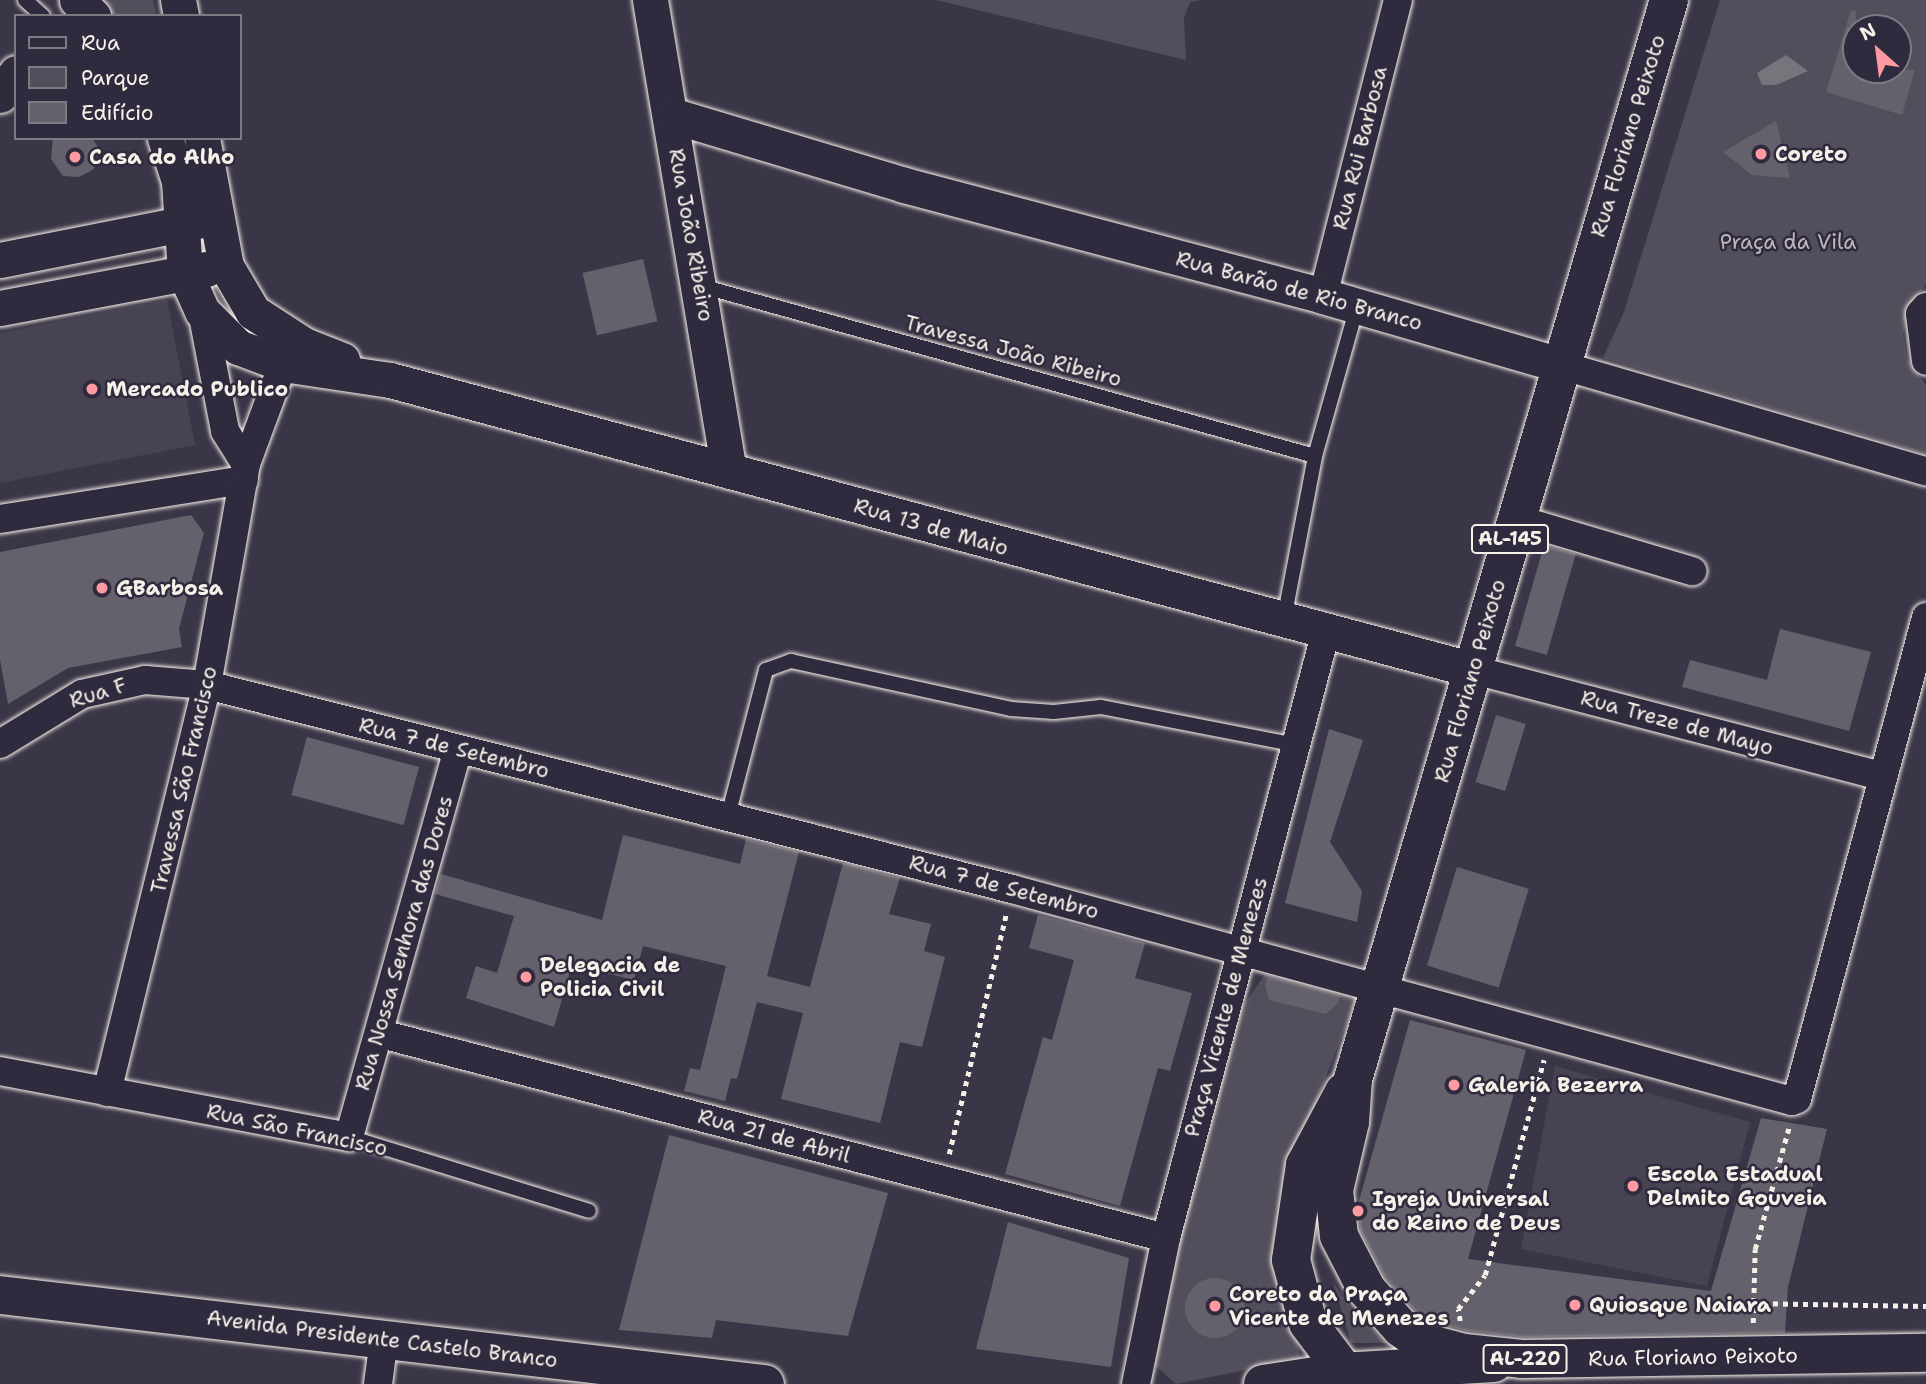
<!DOCTYPE html>
<meta charset="utf-8">
<style>
body{margin:0}
#map{position:relative;width:1926px;height:1384px;overflow:hidden;background:#3b3647;font-family:"Shantell Sans",sans-serif}
div>[style]{position:absolute}
.built>*{inset:0;background:#484352}
.green>*{inset:0;background:#534e5c}
.water>*{inset:0;background:#78747b}
.building>*{inset:0;background:#65616c;transform-origin:0 0}
.round{border-radius:50%}
.path>*{height:4.5px;margin-top:-2.25px;transform-origin:0;background:repeating-linear-gradient(90deg,#f4f1e8 0 5px,transparent 0 10px)}
.roads{filter:drop-shadow(0 0 2px #f4f1e8) drop-shadow(0 0 2px #f4f1e8)}
.service>*{height:14px;margin:-7px;padding:0 7px;transform-origin:7px;border-radius:7px;background:#2f2a3d}
.minor>*{height:28px;margin:-14px;padding:0 14px;transform-origin:14px;border-radius:14px;background:#2f2a3d}
.tertiary>*{height:35px;margin:-17.5px;padding:0 17.5px;transform-origin:17.5px;border-radius:17.5px;background:#2f2a3d}
.secondary>*{height:38px;margin:-19px;padding:0 19px;transform-origin:19px;border-radius:19px;background:#2f2a3d}
.trunk>*{height:38px;margin:-19px;padding:0 19px;transform-origin:19px;border-radius:19px;background:#2f2a3d}
.dots>*{width:19px;height:19px;translate:-50% -50%;box-sizing:border-box;border:4px solid #2f2a3d;border-radius:50%}
span{translate:-50% -50%;white-space:nowrap;text-align:center;line-height:1.15;-webkit-text-stroke:5px #2f2a3d;paint-order:stroke}
.shield-label span{padding:2px 5px;background:#2f2a3d;border:2px solid;border-radius:5px;-webkit-text-stroke-width:0}
.shield-label{font-size:19px;color:#f4f1e8;font-weight:700}
.street-label{font-size:21px;color:#f4f1e8}
.poi-label{font-size:21px;color:#f4f1e8;font-weight:700}
.left{translate:0 -50%;text-align:left}
.park-label{font-size:21px;color:#bcb8b7}
.legend{position:absolute;left:14px;top:14px;width:228px;height:126px;box-sizing:border-box;background:#2f2a3d;border:2px solid #7e7a81;margin:0;padding:9px 12px;list-style:none;font-size:21px;color:#f4f1e8}
.legend li{display:flex;align-items:center;gap:14px;height:35px}
.legend b{width:35px;border:2px solid #7e7a81}
.north{position:absolute;left:1842px;top:14px;width:70px;height:70px;box-sizing:border-box;background:#2f2a3d;border:2px solid #7e7a81;border-radius:50%;rotate:332deg;font-size:19px;font-weight:700;line-height:28px;text-align:center;color:#f4f1e8}
.north::after{content:'';display:block;margin:auto;width:24px;height:32px;background:#ff9aa2;clip-path:polygon(50% 0,100% 100%,50% 72%,0 100%)}
</style>
<div id="map">
<div class="built">
<i style="clip-path:polygon(167px 300px,195px 445px,0 483px,0 333px)"></i>
<i style="clip-path:polygon(1555px 1066px,1750px 1122px,1707px 1286px,1521px 1249px)"></i>
</div>
<div class="green">
<i style="clip-path:polygon(96px 0,153px 0,157px 16px,110px 16px)"></i>
<i style="clip-path:polygon(936px 0,1202px 0,1190px 2px,1184px 18px,1186px 60px)"></i>
<i style="clip-path:polygon(evenodd,1720px 0,1926px 0,1926px 284px,1910px 306px,1903px 334px,1907px 358px,1926px 385px,1926px 454px,1603px 358px,1624px 312px,1720px 0,1856px 28px,1898px 28px,1898px 70px,1856px 70px,1856px 28px)"></i>
<i style="clip-path:polygon(1272px 964px,1351px 987px,1356px 1000px,1309px 1120px,1278px 1259px,1301px 1359px,1176px 1384px,1150px 1361px,1232px 1022px)"></i>
<i style="clip-path:polygon(1333px 1282px,1356px 1316px,1387px 1343px,1351px 1343px)"></i>
</div>
<div class="water">
<i style="clip-path:polygon(1786px 55px,1808px 71px,1776px 85px,1762px 85px,1757px 73px)"></i>
</div>
<div class="building">
<i style="clip-path:polygon(1851px 10px,1856px 11px,1856px 70px,1915px 70px,1902px 115px,1826px 92px)"></i>
<i style="clip-path:polygon(1776px 121px,1790px 178px,1752px 175px,1723px 152px)"></i>
<i style="clip-path:polygon(53px 138px,92px 138px,98px 147px,94px 169px,79px 177px,63px 176px,51px 159px)"></i>
<i style="left:643px;top:259px;width:64px;height:62px;rotate:77deg"></i>
<i style="clip-path:polygon(191px 515px,204px 533px,179px 629px,182px 647px,68px 668px,8px 704px,0 660px,0 552px)"></i>
<i style="left:1544px;top:545px;width:33px;height:105px;rotate:16deg"></i>
<i style="clip-path:polygon(1780px 629px,1871px 652px,1849px 731px,1682px 687px,1690px 660px,1767px 680px)"></i>
<i style="left:1496px;top:715px;width:31px;height:70px;rotate:17deg"></i>
<i style="clip-path:polygon(1329px 729px,1363px 740px,1330px 842px,1362px 891px,1357px 922px,1285px 903px)"></i>
<i style="left:307px;top:737px;width:116px;height:60px;rotate:15deg"></i>
<i style="clip-path:polygon(623px 835px,740px 864px,746px 839px,799px 852px,767px 976px,810px 987px,843px 863px,900px 878px,889px 914px,931px 924px,924px 951px,945px 957px,922px 1047px,900px 1042px,880px 1123px,781px 1099px,803px 1013px,757px 1002px,737px 1079px,731px 1078px,725px 1101px,684px 1091px,690px 1068px,700px 1070px,726px 966px,643px 946px,634px 980px,572px 965px,554px 1027px,466px 998px,476px 966px,497px 973px,514px 916px,435px 894px,441px 874px,602px 920px)"></i>
<i style="left:1457px;top:867px;width:75px;height:103px;rotate:17deg"></i>
<i style="clip-path:polygon(1038px 915px,1145px 943px,1135px 978px,1192px 993px,1170px 1071px,1158px 1068px,1120px 1206px,1005px 1174px,1043px 1037px,1052px 1040px,1074px 960px,1029px 948px)"></i>
<i style="clip-path:polygon(1268px 976px,1340px 995px,1338px 1003px,1326px 1014px,1269px 1000px,1265px 985px)"></i>
<i style="clip-path:polygon(1410px 1020px,1526px 1050px,1468px 1259px,1711px 1291px,1761px 1118px,1827px 1129px,1788px 1287px,1785px 1333px,1523px 1337px,1468px 1331px,1429px 1321px,1416px 1312px,1385px 1277px,1360px 1230px,1358px 1204px)"></i>
<i style="clip-path:polygon(669px 1135px,888px 1193px,848px 1336px,716px 1320px,712px 1338px,619px 1330px)"></i>
<i style="clip-path:polygon(1008px 1222px,1129px 1258px,1111px 1367px,976px 1349px)"></i>
<i class="round" style="left:1185px;top:1278px;width:60px;height:60px"></i>
</div>
<div class="path">
<i style="left:949px;top:1154px;width:247px;rotate:-76.6deg"></i>
<i style="left:1753px;top:1303px;width:173px;rotate:1deg"></i>
<i style="left:1460px;top:1321px;width:12px;rotate:-99deg"></i>
<i style="left:1458px;top:1309px;width:43px;rotate:-51.5deg"></i>
<i style="left:1485px;top:1275px;width:223px;rotate:-74.7deg"></i>
<i style="left:1753px;top:1323px;width:74px;rotate:-88.5deg"></i>
<i style="left:1755px;top:1249px;width:127px;rotate:-74.4deg"></i>
</div>
<div class="roads">
<div class="service">
<i style="left:25px;top:0;width:24px;rotate:42deg"></i>
<i style="left:701px;top:286px;width:637px;rotate:15.48deg"></i>
<i style="left:1284px;top:619px;width:166px;rotate:-79.2deg"></i>
<i style="left:1315px;top:456px;width:155px;rotate:-74.3deg"></i>
<i style="left:728px;top:816px;width:151px;rotate:-75.4deg"></i>
<i style="left:766px;top:670px;width:27px;rotate:-20deg"></i>
<i style="left:791px;top:661px;width:225px;rotate:12.3deg"></i>
<i style="left:1011px;top:709px;width:43px;rotate:4deg"></i>
<i style="left:1054px;top:712px;width:47px;rotate:-6.1deg"></i>
<i style="left:1101px;top:707px;width:200px;rotate:11deg"></i>
<i style="left:349px;top:1137px;width:251px;rotate:17.1deg"></i>
</div>
<div class="minor">
<i style="left:1323px;top:296px;width:305px;rotate:-75.8deg"></i>
<i style="left:1926px;top:307px;width:9px;rotate:131deg"></i>
<i style="left:1920px;top:314px;width:47px;rotate:82.7deg"></i>
<i style="left:202px;top:311px;width:122px;rotate:79.1deg"></i>
<i style="left:225px;top:431px;width:39px;rotate:58deg"></i>
<i style="left:1560px;top:365px;width:381px;rotate:16.2deg"></i>
<i style="left:0;top:519px;width:247px;rotate:-9.1deg"></i>
<i style="left:1516px;top:519px;width:184px;rotate:16.5deg"></i>
<i style="left:1474px;top:670px;width:420px;rotate:14.6deg"></i>
<i style="left:0;top:744px;width:96px;rotate:-31.4deg"></i>
<i style="left:82px;top:694px;width:65px;rotate:-12.5deg"></i>
<i style="left:145px;top:680px;width:62px;rotate:4.6deg"></i>
<i style="left:207px;top:685px;width:830px;rotate:14.22deg"></i>
<i style="left:1012px;top:889px;width:808px;rotate:15.21deg"></i>
<i style="left:1792px;top:1101px;width:5px;rotate:-22deg"></i>
<i style="left:1797px;top:1099px;width:499px;rotate:-75deg"></i>
<i style="left:381px;top:1034px;width:811px;rotate:14.57deg"></i>
<i style="left:0;top:1071px;width:355px;rotate:10.7deg"></i>
<i style="left:349px;top:1137px;width:402px;rotate:-74.3deg"></i>
<i style="left:107px;top:1092px;width:419px;rotate:-76.2deg"></i>
<i style="left:207px;top:685px;width:224px;rotate:-80deg"></i>
<i style="left:246px;top:464px;width:107px;rotate:-69.7deg"></i>
<i style="left:378px;top:1384px;width:45px;rotate:-82.4deg"></i>
<i style="left:1136px;top:1384px;width:149px;rotate:-78.4deg"></i>
<i style="left:1166px;top:1238px;width:628px;rotate:-75.23deg"></i>
</div>
<div class="tertiary">
<i style="left:77px;top:0;width:23px;rotate:45deg"></i>
<i style="left:178px;top:0;width:16px;rotate:79deg"></i>
<i style="left:650px;top:0;width:477px;rotate:80.5deg"></i>
<i style="left:0;top:95px;width:27px;rotate:-54deg"></i>
<i style="left:671px;top:115px;width:243px;rotate:16.7deg"></i>
<i style="left:904px;top:185px;width:433px;rotate:14.8deg"></i>
<i style="left:1323px;top:296px;width:247px;rotate:16.2deg"></i>
<i style="left:165px;top:138px;width:45px;rotate:72deg"></i>
<i style="left:179px;top:181px;width:92px;rotate:86.3deg"></i>
<i style="left:185px;top:273px;width:42px;rotate:65.9deg"></i>
<i style="left:202px;top:311px;width:51px;rotate:45deg"></i>
<i style="left:238px;top:347px;width:48px;rotate:20.7deg"></i>
<i style="left:283px;top:364px;width:108px;rotate:8.5deg"></i>
<i style="left:390px;top:380px;width:1122px;rotate:14.98deg"></i>
<i style="left:202px;top:138px;width:130px;rotate:79.4deg"></i>
<i style="left:226px;top:266px;width:53px;rotate:59.6deg"></i>
<i style="left:253px;top:312px;width:61px;rotate:32.9deg"></i>
<i style="left:304px;top:345px;width:41px;rotate:21.5deg"></i>
<i style="left:0;top:260px;width:206px;rotate:-11.2deg"></i>
<i style="left:0;top:308px;width:210px;rotate:-10.7deg"></i>
</div>
<div class="secondary">
<i style="left:0;top:1295px;width:770px;rotate:6.64deg"></i>
<i style="left:1263px;top:1384px;width:79px;rotate:-8.7deg"></i>
<i style="left:1341px;top:1372px;width:153px;rotate:-3.4deg"></i>
</div>
<div class="trunk">
<i style="left:1669px;top:0;width:1124px;rotate:106.32deg"></i>
<i style="left:1353px;top:1079px;width:43px;rotate:94deg"></i>
<i style="left:1350px;top:1122px;width:70px;rotate:103.2deg"></i>
<i style="left:1334px;top:1190px;width:46px;rotate:83.8deg"></i>
<i style="left:1339px;top:1236px;width:61px;rotate:62.6deg"></i>
<i style="left:1367px;top:1290px;width:51px;rotate:48.2deg"></i>
<i style="left:1401px;top:1328px;width:22px;rotate:36deg"></i>
<i style="left:1419px;top:1341px;width:47px;rotate:14.9deg"></i>
<i style="left:1464px;top:1353px;width:58px;rotate:5.9deg"></i>
<i style="left:1522px;top:1359px;width:404px;rotate:-0.9deg"></i>
<i style="left:1344px;top:1092px;width:83px;rotate:118.1deg"></i>
<i style="left:1305px;top:1165px;width:96px;rotate:98.4deg"></i>
<i style="left:1291px;top:1260px;width:65px;rotate:74.9deg"></i>
<i style="left:1308px;top:1323px;width:76px;rotate:53deg"></i>
</div>
</div>
<div class="dots">
<i style="left:1761px;top:154px;background:#ff9aa2"></i>
<i style="left:75px;top:157px;background:#ff9aa2"></i>
<i style="left:92px;top:389px;background:#ff9aa2"></i>
<i style="left:102px;top:588px;background:#ff9aa2"></i>
<i style="left:526px;top:977px;background:#ff9aa2"></i>
<i style="left:1454px;top:1085px;background:#ff9aa2"></i>
<i style="left:1633px;top:1186px;background:#ff9aa2"></i>
<i style="left:1358px;top:1211px;background:#ff9aa2"></i>
<i style="left:1575px;top:1305px;background:#ff9aa2"></i>
<i style="left:1215px;top:1306px;background:#ff9aa2"></i>
</div>
<div class="shield-label">
<span style="left:1510px;top:539px">AL-145</span>
<span style="left:1525px;top:1359px">AL-220</span>
</div>
<div class="street-label">
<span style="left:1628px;top:136px;rotate:-73deg">Rua Floriano Peixoto</span>
<span style="left:1360px;top:148px;rotate:-76deg">Rua Rui Barbosa</span>
<span style="left:691px;top:235px;rotate:80deg">Rua João Ribeiro</span>
<span style="left:1299px;top:291px;rotate:15deg">Rua Barão de Rio Branco</span>
<span style="left:1013px;top:351px;rotate:15deg">Travessa João Ribeiro</span>
<span style="left:931px;top:527px;rotate:16deg">Rua 13 de Maio</span>
<span style="left:1470px;top:681px;rotate:-74deg">Rua Floriano Peixoto</span>
<span style="left:98px;top:693px;rotate:-17deg">Rua F</span>
<span style="left:1677px;top:723px;rotate:15deg">Rua Treze de Mayo</span>
<span style="left:454px;top:748px;rotate:14deg">Rua 7 de Setembro</span>
<span style="left:184px;top:780px;rotate:-77deg">Travessa São Francisco</span>
<span style="left:1004px;top:887px;rotate:15deg">Rua 7 de Setembro</span>
<span style="left:404px;top:943px;rotate:-74deg">Rua Nossa Senhora das Dores</span>
<span style="left:1226px;top:1007px;rotate:-75deg">Praça Vicente de Menezes</span>
<span style="left:297px;top:1130px;rotate:12deg">Rua São Francisco</span>
<span style="left:774px;top:1136px;rotate:15deg">Rua 21 de Abril</span>
<span style="left:382px;top:1339px;rotate:7deg">Avenida Presidente Castelo Branco</span>
<span style="left:1693px;top:1357px;rotate:-1deg">Rua Floriano Peixoto</span>
</div>
<div class="poi-label">
<span class="left" style="left:1775px;top:154px">Coreto</span>
<span class="left" style="left:89px;top:157px">Casa do Alho</span>
<span class="left" style="left:106px;top:389px">Mercado Publico</span>
<span class="left" style="left:116px;top:588px">GBarbosa</span>
<span class="left" style="left:540px;top:977px">Delegacia de<br>Policia Civil</span>
<span class="left" style="left:1468px;top:1085px">Galeria Bezerra</span>
<span class="left" style="left:1647px;top:1186px">Escola Estadual<br>Delmito Gouveia</span>
<span class="left" style="left:1372px;top:1211px">Igreja Universal<br>do Reino de Deus</span>
<span class="left" style="left:1229px;top:1306px">Coreto da Praça<br>Vicente de Menezes</span>
<span class="left" style="left:1589px;top:1305px">Quiosque Naiara</span>
</div>
<div class="park-label">
<span style="left:1788px;top:242px">Praça da Vila</span>
</div>
<ul class="legend">
<li><b style="height:9px;background:#2f2a3d"></b>Rua</li>
<li><b style="height:19px;background:#534e5c"></b>Parque</li>
<li><b style="height:19px;background:#65616c"></b>Edifício</li>
</ul>
<div class="north">N</div>
</div>
